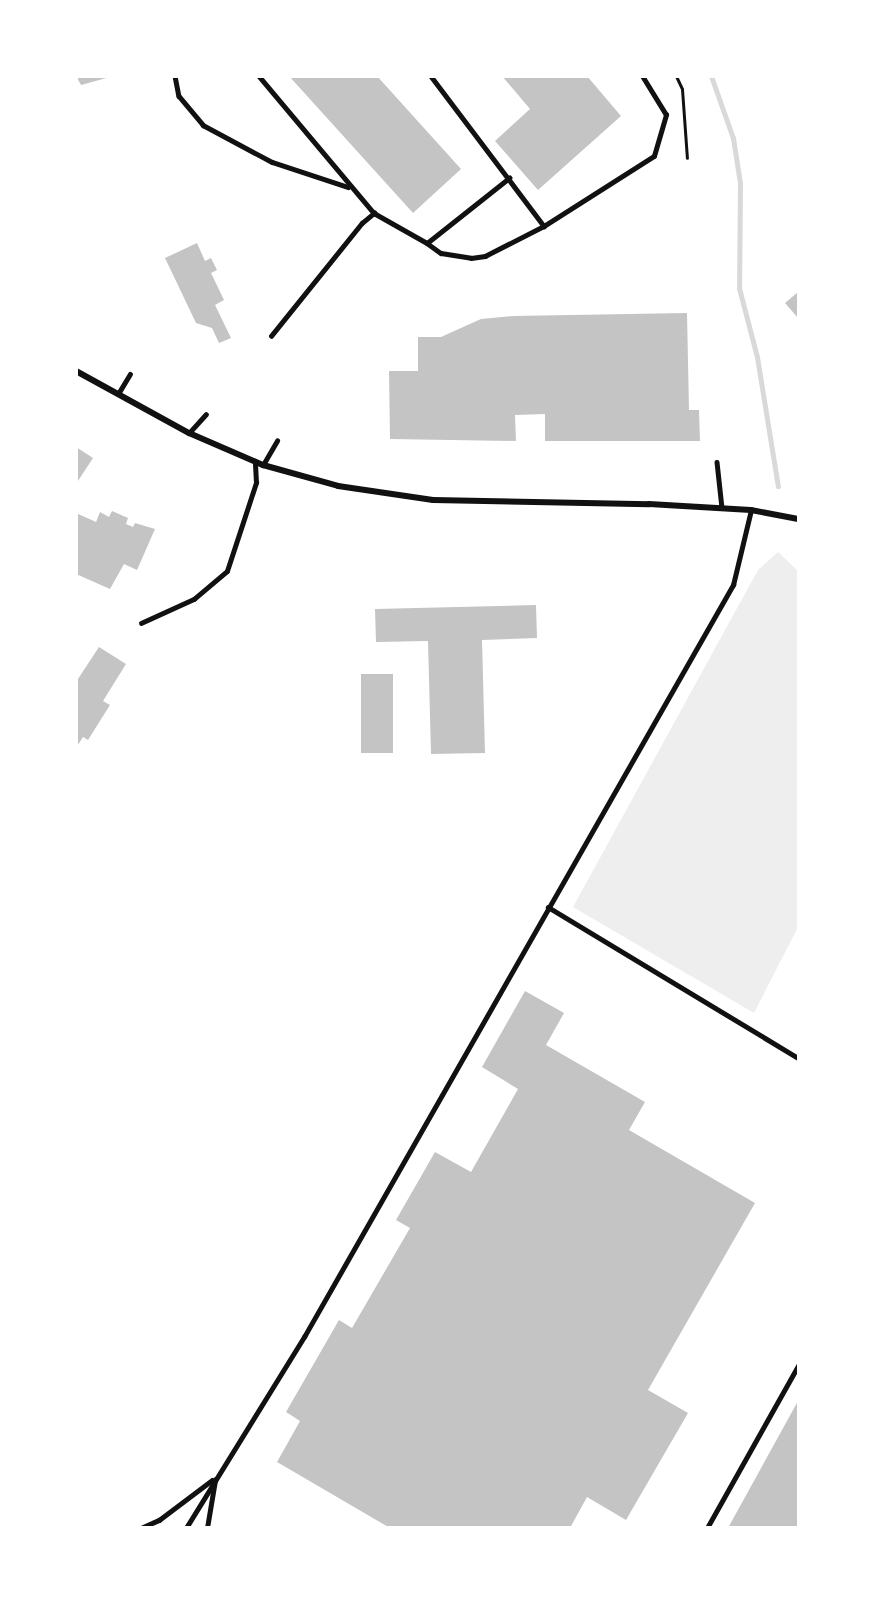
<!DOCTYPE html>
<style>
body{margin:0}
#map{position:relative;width:875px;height:1604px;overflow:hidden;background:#fff;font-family:Quicksand,sans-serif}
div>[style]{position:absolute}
.green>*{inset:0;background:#eee}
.stream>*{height:5px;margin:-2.5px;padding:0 2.5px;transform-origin:2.5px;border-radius:2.5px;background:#d9d9d9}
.building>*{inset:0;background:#c4c4c4;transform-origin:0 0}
.path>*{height:3px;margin:-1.5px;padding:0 1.5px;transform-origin:1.5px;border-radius:1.5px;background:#111}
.service>*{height:4.5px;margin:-2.25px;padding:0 2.25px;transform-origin:2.25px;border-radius:2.25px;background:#111}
.minor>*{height:6px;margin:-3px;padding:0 3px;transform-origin:3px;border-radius:3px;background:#111}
span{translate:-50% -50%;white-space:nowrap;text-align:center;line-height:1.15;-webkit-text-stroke:6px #fff;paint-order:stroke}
.frame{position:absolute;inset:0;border:78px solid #fff;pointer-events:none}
</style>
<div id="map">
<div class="green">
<i style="clip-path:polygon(778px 552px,798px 571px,798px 927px,754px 1013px,573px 907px,758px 570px)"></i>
</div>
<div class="stream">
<i style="left:711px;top:76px;width:66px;rotate:70.5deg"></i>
<i style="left:733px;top:138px;width:46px;rotate:81.2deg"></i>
<i style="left:740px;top:183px;width:105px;rotate:90.5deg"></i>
<i style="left:739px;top:288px;width:71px;rotate:75.4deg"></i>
<i style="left:757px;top:357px;width:131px;rotate:80.8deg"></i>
</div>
<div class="building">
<i style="clip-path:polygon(76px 76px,110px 76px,110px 77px,81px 85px)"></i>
<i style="clip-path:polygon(289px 76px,377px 76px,461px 169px,413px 213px)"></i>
<i style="clip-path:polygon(502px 76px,587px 76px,621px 116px,538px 190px,495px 141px,530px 109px)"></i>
<i style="clip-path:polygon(197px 243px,205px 261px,211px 258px,217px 270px,211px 273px,224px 300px,215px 305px,231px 338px,219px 343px,212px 328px,196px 323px,165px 258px)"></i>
<i style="clip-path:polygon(798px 292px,798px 318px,785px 303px)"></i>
<i style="clip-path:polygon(687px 313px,689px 410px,699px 410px,700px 441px,545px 441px,545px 414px,515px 415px,516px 441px,390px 439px,389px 371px,418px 371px,418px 337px,441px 337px,481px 319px,513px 316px)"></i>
<i style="clip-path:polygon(76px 447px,93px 458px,76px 484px)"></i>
<i style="clip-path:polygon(112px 511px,128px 518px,126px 524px,133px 527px,135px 523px,155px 529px,137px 570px,124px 564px,110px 589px,76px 574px,76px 513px,96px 522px,100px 512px,109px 517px)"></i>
<i style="clip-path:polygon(536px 605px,537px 638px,482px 640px,485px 753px,431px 754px,428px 641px,376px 642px,375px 609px)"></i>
<i style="clip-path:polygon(99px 647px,126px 664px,103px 701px,110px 705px,88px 740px,83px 737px,76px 748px,76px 682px)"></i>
<i style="left:361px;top:674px;width:32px;height:79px"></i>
<i style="clip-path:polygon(525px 991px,564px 1013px,546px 1045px,645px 1102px,629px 1130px,755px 1203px,648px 1390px,688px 1413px,626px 1520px,587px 1497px,570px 1528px,390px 1528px,277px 1462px,300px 1421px,286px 1412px,339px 1320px,352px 1328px,410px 1228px,396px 1220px,435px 1152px,471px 1172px,518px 1089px,482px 1067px)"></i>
<i style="clip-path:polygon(798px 1401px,798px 1528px,728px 1528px)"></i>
</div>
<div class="path">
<i style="left:676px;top:76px;width:14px;rotate:65deg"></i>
<i style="left:682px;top:89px;width:69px;rotate:85.9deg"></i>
</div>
<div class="service">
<i style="left:175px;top:76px;width:20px;rotate:79deg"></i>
<i style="left:179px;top:96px;width:38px;rotate:50deg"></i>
<i style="left:203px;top:125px;width:78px;rotate:28.2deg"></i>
<i style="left:272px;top:162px;width:80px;rotate:18.2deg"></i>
<i style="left:259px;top:76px;width:179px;rotate:50deg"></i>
<i style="left:374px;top:213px;width:61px;rotate:29.5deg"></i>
<i style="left:427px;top:243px;width:105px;rotate:-38.4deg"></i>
<i style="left:431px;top:76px;width:188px;rotate:53deg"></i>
<i style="left:544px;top:226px;width:130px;rotate:-32.5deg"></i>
<i style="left:654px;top:156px;width:43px;rotate:-73.7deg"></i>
<i style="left:666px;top:115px;width:46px;rotate:-121.6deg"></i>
<i style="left:427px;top:243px;width:17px;rotate:36deg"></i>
<i style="left:441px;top:253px;width:30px;rotate:9deg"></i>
<i style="left:471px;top:258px;width:14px;rotate:-8deg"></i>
<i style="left:485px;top:256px;width:66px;rotate:-27deg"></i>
<i style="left:271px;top:336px;width:145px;rotate:-51.2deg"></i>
<i style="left:362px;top:223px;width:16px;rotate:-40deg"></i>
<i style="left:118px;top:394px;width:23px;rotate:-59deg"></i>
<i style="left:189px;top:433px;width:25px;rotate:-48deg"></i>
<i style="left:717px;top:462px;width:46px;rotate:83.8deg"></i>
<i style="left:263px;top:465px;width:28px;rotate:-60deg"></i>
<i style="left:141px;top:623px;width:58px;rotate:-24.4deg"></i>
<i style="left:194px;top:599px;width:43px;rotate:-40.3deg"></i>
<i style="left:227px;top:571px;width:93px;rotate:-71.8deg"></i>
<i style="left:256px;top:483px;width:21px;rotate:-93deg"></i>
<i style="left:548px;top:907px;width:292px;rotate:31.1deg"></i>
<i style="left:141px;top:1528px;width:20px;rotate:-24deg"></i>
<i style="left:159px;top:1520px;width:66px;rotate:-37deg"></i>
<i style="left:186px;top:1528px;width:225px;rotate:-58.3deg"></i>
<i style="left:304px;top:1337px;width:866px;rotate:-60.3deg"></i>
<i style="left:733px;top:585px;width:77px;rotate:-76.5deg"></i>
<i style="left:207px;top:1528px;width:49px;rotate:-80.5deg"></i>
<i style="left:707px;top:1528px;width:186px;rotate:-60.7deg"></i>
</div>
<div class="minor">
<i style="left:76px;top:371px;width:129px;rotate:28.8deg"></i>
<i style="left:189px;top:433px;width:81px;rotate:23.4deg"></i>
<i style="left:263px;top:465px;width:78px;rotate:15.6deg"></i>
<i style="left:338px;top:486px;width:96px;rotate:8.4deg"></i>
<i style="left:433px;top:500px;width:216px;rotate:1.1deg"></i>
<i style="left:649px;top:504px;width:102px;rotate:3.4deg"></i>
<i style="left:751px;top:510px;width:48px;rotate:10.8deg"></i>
</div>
<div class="frame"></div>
</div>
